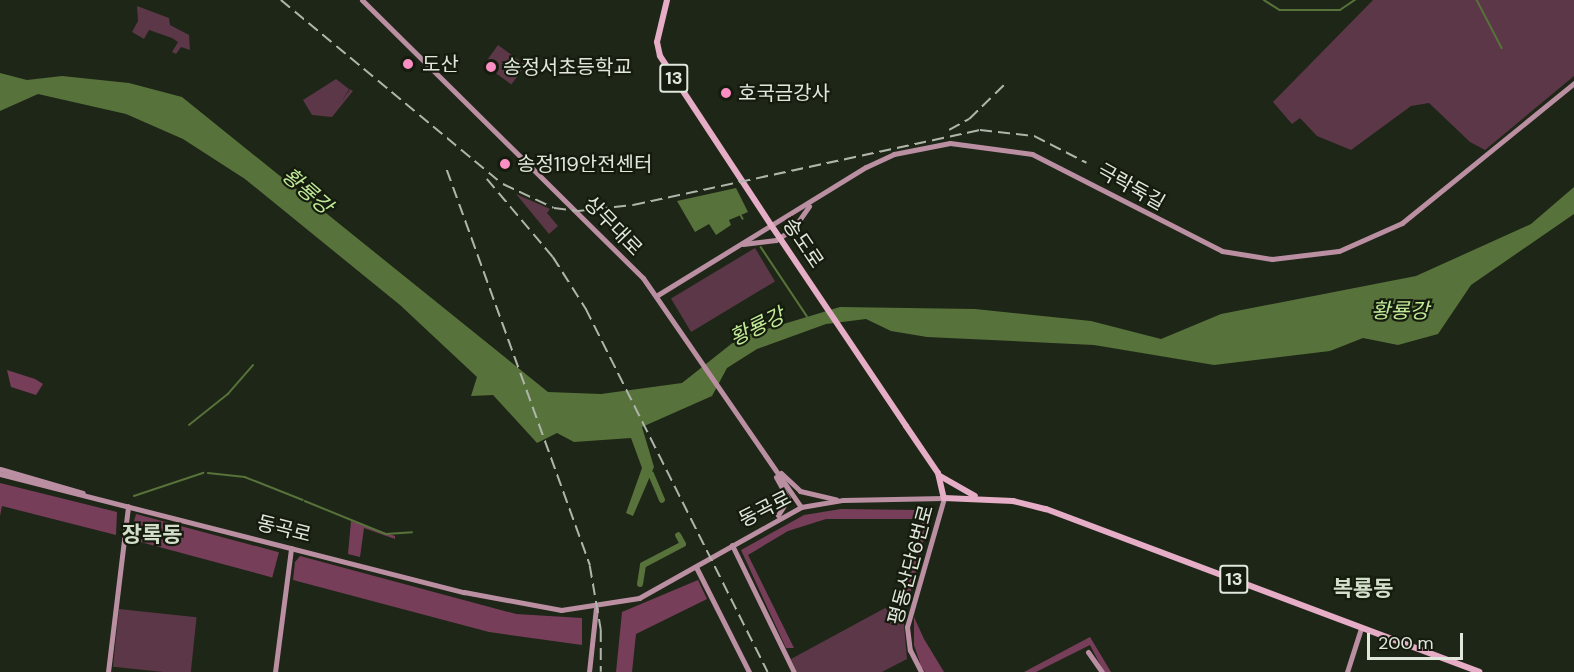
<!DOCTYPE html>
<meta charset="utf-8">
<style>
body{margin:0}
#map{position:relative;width:1574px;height:672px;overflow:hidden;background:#1e2617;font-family:"DM Sans","Noto Sans KR",sans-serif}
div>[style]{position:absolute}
.green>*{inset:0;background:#5b3748;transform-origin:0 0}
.forest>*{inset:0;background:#773e5a;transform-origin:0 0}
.water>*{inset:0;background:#57723a}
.stream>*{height:1.5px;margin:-0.75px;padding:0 0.75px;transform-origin:0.75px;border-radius:0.75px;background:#57723a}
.river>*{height:6px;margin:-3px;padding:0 3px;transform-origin:3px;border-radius:3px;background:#57723a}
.secondary>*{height:5px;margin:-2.5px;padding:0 2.5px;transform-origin:2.5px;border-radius:2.5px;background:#bb8fa2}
.primary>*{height:6px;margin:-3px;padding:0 3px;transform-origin:3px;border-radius:3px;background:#e6adc6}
.rail>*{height:1.5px;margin-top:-0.75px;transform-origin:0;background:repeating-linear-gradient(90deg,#afb5aa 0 12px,transparent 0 18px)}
.primary-bridge>*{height:6px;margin:-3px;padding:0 3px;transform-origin:3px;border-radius:3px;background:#e6adc6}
.dots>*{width:16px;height:16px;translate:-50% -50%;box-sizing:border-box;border:3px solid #151c0e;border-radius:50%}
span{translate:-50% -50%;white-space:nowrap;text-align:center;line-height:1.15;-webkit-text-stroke:4.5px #151c0e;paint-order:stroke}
.shield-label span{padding:2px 4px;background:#151c0e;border:2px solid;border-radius:4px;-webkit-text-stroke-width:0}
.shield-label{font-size:18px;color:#e1e7dd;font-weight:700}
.poi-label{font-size:20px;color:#e1e7dd}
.left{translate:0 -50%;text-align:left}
.street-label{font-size:20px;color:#e1e7dd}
.water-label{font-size:21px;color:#c0ea97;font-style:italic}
.quarter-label{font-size:22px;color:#d3deca;font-weight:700}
.scale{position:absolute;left:1367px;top:633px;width:96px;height:27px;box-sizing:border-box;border:3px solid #e1e7dd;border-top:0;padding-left:8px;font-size:18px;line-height:21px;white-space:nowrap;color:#e1e7dd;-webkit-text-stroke:4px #151c0e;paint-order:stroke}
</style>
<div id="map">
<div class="green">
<i style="clip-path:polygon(1373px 0,1574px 0,1574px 76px,1485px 150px,1470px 142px,1429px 103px,1411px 106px,1351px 150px,1317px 136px,1300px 118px,1292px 124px,1273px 102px)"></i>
<i style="clip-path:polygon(137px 6px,169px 18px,170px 25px,189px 35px,190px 50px,181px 47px,176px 54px,172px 52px,178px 42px,172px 38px,149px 30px,144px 39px,132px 32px,138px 21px)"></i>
<i style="left:498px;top:45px;width:34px;height:24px;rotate:36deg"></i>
<i style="clip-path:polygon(336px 79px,349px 89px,342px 101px,350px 89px,353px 91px,332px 117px,312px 115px,303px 100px)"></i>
<i style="clip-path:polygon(516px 194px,550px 209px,547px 213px,558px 226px,549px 234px)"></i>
<i style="left:755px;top:248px;width:39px;height:98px;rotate:59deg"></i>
<i style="clip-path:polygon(885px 608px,903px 614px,907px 659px,882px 672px,797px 672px,791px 659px)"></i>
<i style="left:119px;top:609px;width:78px;height:58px;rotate:6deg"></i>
</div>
<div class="forest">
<i style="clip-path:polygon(7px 370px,35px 379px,43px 384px,36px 395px,11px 387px)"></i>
<i style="clip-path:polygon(0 483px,117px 512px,116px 535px,2px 506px,0 516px)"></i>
<i style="clip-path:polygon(916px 510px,927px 510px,930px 516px,908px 601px,903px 603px,923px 519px,826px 519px,788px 531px,748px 555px,794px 648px,786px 648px,741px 550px,804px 515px,841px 509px)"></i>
<i style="left:136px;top:514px;width:148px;height:26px;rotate:15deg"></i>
<i style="clip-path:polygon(351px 521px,395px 536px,395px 539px,364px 528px,360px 557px,348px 554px)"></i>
<i style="clip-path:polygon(300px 556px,516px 614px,582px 618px,582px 645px,489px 632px,293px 580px,295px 562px)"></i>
<i style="clip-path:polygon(698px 580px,707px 599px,636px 634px,632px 672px,616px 672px,622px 612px)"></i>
<i style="clip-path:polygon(914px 617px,924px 639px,944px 672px,925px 672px,921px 666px,914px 645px)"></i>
<i style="clip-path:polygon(1090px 637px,1111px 672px,1104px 672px,1090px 645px,1036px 672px,1024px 672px)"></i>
</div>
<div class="water">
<i style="clip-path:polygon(0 73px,27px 80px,62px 76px,129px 83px,182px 97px,548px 392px,601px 394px,682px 383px,740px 337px,840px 307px,975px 309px,1091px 321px,1161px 339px,1221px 314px,1416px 276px,1531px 224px,1574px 187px,1574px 214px,1471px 285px,1438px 334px,1398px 345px,1363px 338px,1330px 351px,1214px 365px,1094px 345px,927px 337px,891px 331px,866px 319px,826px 324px,757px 349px,727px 368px,712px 396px,642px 427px,654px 467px,633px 516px,626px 513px,642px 468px,631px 438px,574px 442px,557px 433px,537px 443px,493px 395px,471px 396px,477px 377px,400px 305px,245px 179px,183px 139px,126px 114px,38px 94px,0 111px)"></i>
<i style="clip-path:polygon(736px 188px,748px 212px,729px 220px,731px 225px,716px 235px,709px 224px,695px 232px,677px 201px)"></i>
</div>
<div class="stream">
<i style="left:1264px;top:0;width:19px;rotate:32deg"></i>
<i style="left:1280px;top:10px;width:60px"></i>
<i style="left:1340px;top:10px;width:18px;rotate:-34deg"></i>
<i style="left:1477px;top:0;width:54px;rotate:62.5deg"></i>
<i style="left:741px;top:215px;width:4px;rotate:63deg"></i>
<i style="left:761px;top:247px;width:83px;rotate:56.3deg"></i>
<i style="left:189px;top:425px;width:50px;rotate:-38.5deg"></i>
<i style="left:228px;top:394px;width:38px;rotate:-49deg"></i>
<i style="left:208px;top:473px;width:37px;rotate:6deg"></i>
<i style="left:245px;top:477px;width:62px;rotate:21.6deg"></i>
<i style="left:134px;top:496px;width:73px;rotate:-18.4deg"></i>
<i style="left:305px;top:501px;width:87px;rotate:22.2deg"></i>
<i style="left:386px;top:534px;width:26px;rotate:-4deg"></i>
</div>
<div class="river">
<i style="left:651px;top:474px;width:28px;rotate:67deg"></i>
<i style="left:640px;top:584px;width:19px;rotate:-81deg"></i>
<i style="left:643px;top:565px;width:45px;rotate:-27.7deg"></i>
<i style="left:683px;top:544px;width:10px;rotate:-119deg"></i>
</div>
<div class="secondary">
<i style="left:362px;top:0;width:395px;rotate:44.7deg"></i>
<i style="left:643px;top:278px;width:278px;rotate:55.4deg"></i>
<i style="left:743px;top:244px;width:33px;rotate:-7deg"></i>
<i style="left:776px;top:240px;width:20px;rotate:-33deg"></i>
<i style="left:793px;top:229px;width:28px;rotate:-55deg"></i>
<i style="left:656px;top:296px;width:246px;rotate:-31.6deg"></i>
<i style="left:866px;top:167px;width:31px;rotate:-25deg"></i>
<i style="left:894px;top:154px;width:57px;rotate:-11.1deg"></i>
<i style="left:950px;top:143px;width:83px;rotate:7.6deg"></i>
<i style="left:1032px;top:154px;width:213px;rotate:27deg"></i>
<i style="left:1222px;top:251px;width:51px;rotate:9.1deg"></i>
<i style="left:1272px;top:259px;width:67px;rotate:-6.8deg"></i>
<i style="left:1339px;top:251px;width:69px;rotate:-24deg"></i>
<i style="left:1402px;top:223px;width:222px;rotate:-39.1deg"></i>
<i style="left:0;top:469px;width:86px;rotate:16.1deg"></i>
<i style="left:781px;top:473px;width:26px;rotate:43deg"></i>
<i style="left:800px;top:491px;width:37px;rotate:13deg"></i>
<i style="left:0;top:474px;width:479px;rotate:14.3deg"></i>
<i style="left:464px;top:592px;width:99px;rotate:10.5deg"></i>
<i style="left:561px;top:610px;width:79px;rotate:-8.7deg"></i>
<i style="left:639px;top:598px;width:186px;rotate:-29.3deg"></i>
<i style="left:801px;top:507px;width:43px;rotate:-9.5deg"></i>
<i style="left:843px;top:500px;width:101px;rotate:-1.1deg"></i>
<i style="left:944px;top:498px;width:134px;rotate:106deg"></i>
<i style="left:907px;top:627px;width:23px;rotate:83deg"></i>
<i style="left:910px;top:650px;width:25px;rotate:63deg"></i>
<i style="left:776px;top:477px;width:25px;rotate:61deg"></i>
<i style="left:788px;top:499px;width:19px;rotate:122deg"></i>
<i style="left:732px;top:545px;width:141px;rotate:64deg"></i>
<i style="left:696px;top:567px;width:118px;rotate:63.2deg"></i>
<i style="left:1088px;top:652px;width:24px;rotate:55deg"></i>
<i style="left:108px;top:672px;width:167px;rotate:-83.1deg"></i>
<i style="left:275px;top:672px;width:125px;rotate:-82.6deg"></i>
<i style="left:589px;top:672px;width:64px;rotate:-83.8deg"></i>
<i style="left:1347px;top:672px;width:46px;rotate:-72.3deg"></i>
</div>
<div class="primary">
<i style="left:667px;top:0;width:43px;rotate:103.4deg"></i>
<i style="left:657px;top:42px;width:14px;rotate:78deg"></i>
<i style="left:660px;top:56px;width:202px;rotate:56.7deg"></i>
<i style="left:906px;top:426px;width:57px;rotate:55.8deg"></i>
<i style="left:938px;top:473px;width:26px;rotate:77deg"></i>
<i style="left:944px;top:498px;width:69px;rotate:2.5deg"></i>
<i style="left:1013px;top:501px;width:34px;rotate:14deg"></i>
<i style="left:1046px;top:509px;width:463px;rotate:20.6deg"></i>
<i style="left:940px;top:476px;width:40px;rotate:29.7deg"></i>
</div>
<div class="rail">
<i style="left:281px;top:0;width:288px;rotate:39.7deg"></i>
<i style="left:503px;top:184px;width:56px;rotate:25.2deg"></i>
<i style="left:554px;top:208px;width:24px;rotate:7deg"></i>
<i style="left:578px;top:211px;width:55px;rotate:-6.2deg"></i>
<i style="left:633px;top:205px;width:355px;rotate:-12.2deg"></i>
<i style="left:980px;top:130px;width:54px;rotate:6.3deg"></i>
<i style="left:1034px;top:136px;width:59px;rotate:27deg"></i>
<i style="left:949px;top:130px;width:23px;rotate:-29deg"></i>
<i style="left:969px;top:119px;width:50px;rotate:-44.2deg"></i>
<i style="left:447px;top:170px;width:421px;rotate:70.1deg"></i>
<i style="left:590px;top:566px;width:65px;rotate:80.2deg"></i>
<i style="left:601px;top:630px;width:42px;rotate:90deg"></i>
<i style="left:487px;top:179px;width:102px;rotate:49.8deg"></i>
<i style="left:553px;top:257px;width:62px;rotate:57.6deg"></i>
<i style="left:586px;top:309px;width:406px;rotate:63.4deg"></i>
</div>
<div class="primary-bridge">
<i style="left:771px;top:225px;width:242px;rotate:56.1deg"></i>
</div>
<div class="dots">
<i style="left:408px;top:64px;background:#fb8fc4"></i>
<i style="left:491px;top:67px;background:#fb8fc4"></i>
<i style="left:726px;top:93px;background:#fb8fc4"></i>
<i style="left:505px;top:164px;background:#fb8fc4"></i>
</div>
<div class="shield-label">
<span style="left:674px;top:78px">13</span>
<span style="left:1234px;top:579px">13</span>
</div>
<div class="poi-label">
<span class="left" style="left:422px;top:64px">도산</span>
<span class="left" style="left:503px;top:67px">송정서초등학교</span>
<span class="left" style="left:738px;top:93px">호국금강사</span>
<span class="left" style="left:517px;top:164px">송정119안전센터</span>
</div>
<div class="street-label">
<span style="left:1131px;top:187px;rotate:29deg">극락둑길</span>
<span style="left:613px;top:226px;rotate:46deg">상무대로</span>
<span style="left:803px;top:243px;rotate:56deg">송도로</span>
<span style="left:765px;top:509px;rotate:-27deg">동곡로</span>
<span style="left:284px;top:529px;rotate:14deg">동곡로</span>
<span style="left:911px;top:565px;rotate:-75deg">평동산단6번로</span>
</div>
<div class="water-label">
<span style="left:307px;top:191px;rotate:41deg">황룡강</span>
<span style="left:1400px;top:311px">황룡강</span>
<span style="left:757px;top:327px;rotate:-26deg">황룡강</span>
</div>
<div class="quarter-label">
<span style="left:152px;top:535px">장록동</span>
<span style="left:1363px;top:589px">복룡동</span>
</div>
<div class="scale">200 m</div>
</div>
